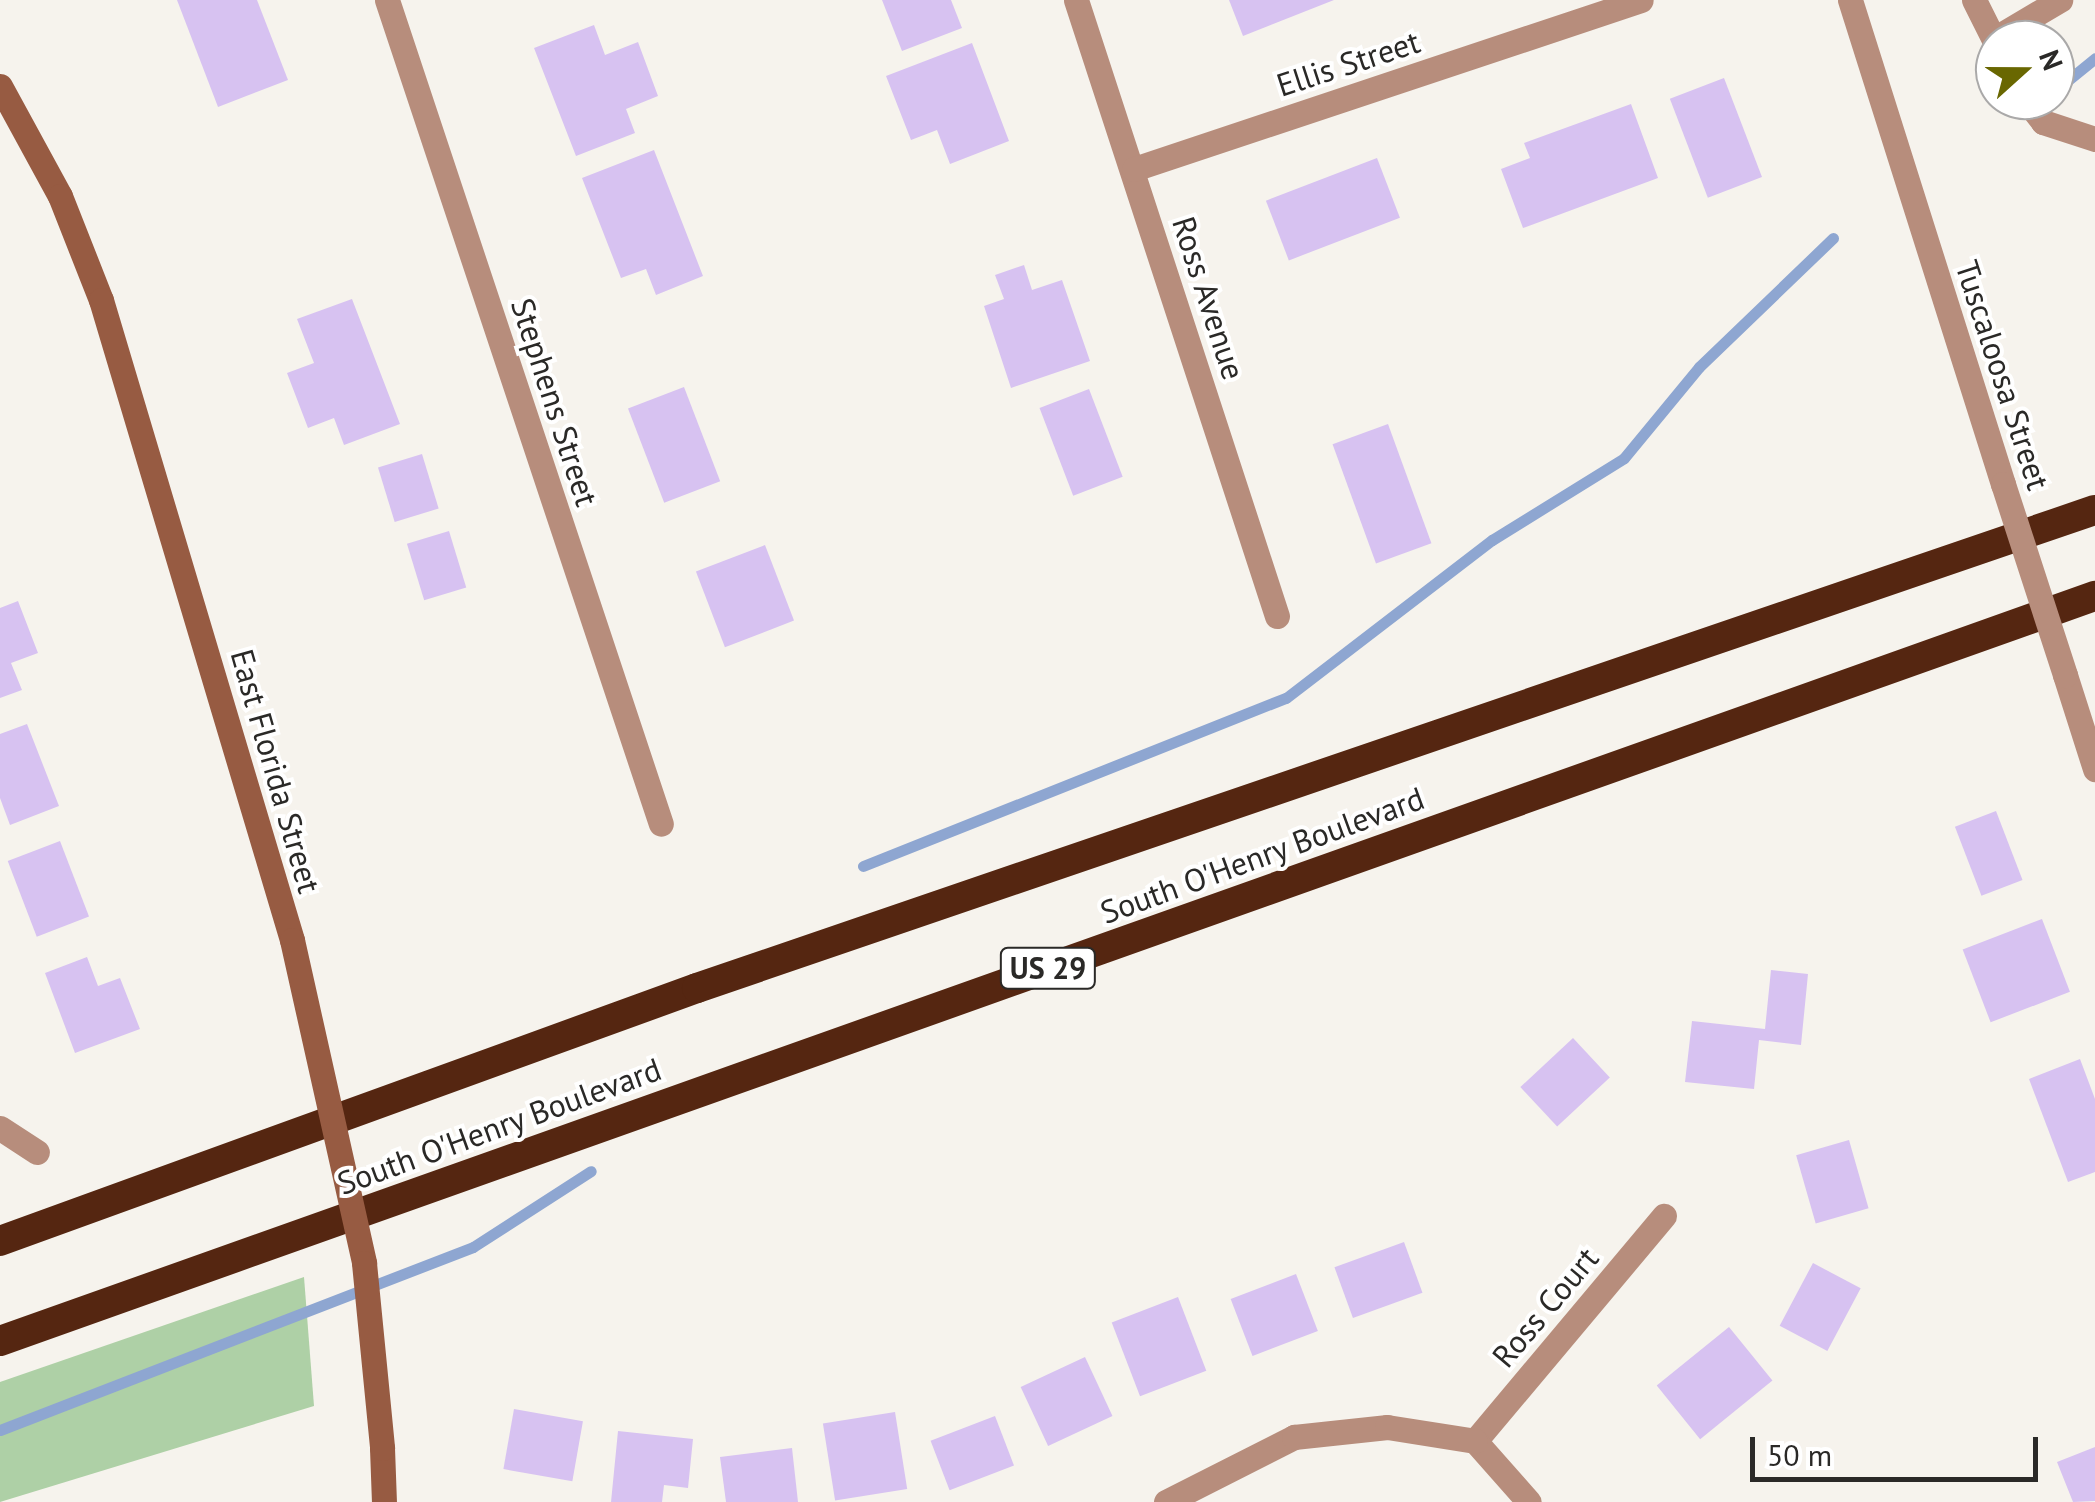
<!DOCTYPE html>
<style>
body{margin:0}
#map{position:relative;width:2095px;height:1502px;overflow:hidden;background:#f6f3ed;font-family:"PT Sans",sans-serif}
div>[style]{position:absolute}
.forest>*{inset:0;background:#aed0a6}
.stream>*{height:11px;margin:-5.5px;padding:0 5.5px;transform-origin:5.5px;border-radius:5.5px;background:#8ea6d1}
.building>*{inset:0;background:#d7c2f1;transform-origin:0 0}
.street>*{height:25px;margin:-12.5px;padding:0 12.5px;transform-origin:12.5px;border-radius:12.5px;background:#b78d7c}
.secondary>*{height:25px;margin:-12.5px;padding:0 12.5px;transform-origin:12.5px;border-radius:12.5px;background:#975b42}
.highway>*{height:30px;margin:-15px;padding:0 15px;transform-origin:15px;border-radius:15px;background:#552611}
.street-bridge>*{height:25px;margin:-12.5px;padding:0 12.5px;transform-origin:12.5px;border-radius:12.5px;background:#b78d7c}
.secondary-bridge>*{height:25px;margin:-12.5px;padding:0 12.5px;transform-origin:12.5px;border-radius:12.5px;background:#975b42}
span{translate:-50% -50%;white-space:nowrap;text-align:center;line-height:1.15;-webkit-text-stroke:8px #fff;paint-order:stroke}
.shield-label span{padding:2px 8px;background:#fff;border:2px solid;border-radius:8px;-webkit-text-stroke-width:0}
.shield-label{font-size:30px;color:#2a2927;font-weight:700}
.street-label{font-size:32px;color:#2a2927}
.north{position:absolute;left:1975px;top:20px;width:100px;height:100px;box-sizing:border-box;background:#fff;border:2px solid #aaa9a9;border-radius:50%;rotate:69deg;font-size:28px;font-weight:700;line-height:40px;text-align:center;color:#2a2927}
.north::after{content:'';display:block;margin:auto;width:35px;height:45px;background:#696701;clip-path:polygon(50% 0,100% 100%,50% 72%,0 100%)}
.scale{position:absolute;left:1750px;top:1437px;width:288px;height:45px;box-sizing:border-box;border:5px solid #2a2927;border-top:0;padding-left:12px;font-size:30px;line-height:35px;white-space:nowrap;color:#2a2927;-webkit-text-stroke:8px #fff;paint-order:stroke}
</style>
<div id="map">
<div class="forest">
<i style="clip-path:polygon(304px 1277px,314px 1406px,0 1502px,0 1382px)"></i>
</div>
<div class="stream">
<i style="left:2067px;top:81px;width:36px;rotate:-39deg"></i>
<i style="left:863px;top:866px;width:455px;rotate:-21.7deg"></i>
<i style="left:1286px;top:698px;width:260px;rotate:-37.5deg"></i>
<i style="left:1492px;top:540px;width:155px;rotate:-31.8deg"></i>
<i style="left:1624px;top:458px;width:118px;rotate:-50.5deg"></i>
<i style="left:1699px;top:367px;width:186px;rotate:-43.9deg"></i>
<i style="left:0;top:1430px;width:507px;rotate:-21.15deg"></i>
<i style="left:473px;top:1247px;width:140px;rotate:-32.8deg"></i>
</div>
<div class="building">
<i style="clip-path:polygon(177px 0,257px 0,288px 80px,218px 107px)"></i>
<i style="clip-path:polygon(882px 0,951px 0,962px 28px,902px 51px)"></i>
<i style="clip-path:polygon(1229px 0,1334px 0,1243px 36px)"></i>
<i style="clip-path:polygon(594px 25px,605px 55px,638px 42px,658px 96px,626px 109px,635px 133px,576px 156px,534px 48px)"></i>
<i style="clip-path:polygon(972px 43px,1009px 141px,950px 164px,937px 130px,911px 140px,886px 76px)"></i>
<i style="left:1724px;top:78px;width:106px;height:58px;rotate:69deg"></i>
<i style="clip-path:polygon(1631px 104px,1658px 178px,1523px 228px,1501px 169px,1530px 158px,1524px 143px)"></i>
<i style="clip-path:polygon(654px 150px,703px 276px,656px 295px,646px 269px,621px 278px,582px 178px)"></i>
<i style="left:1377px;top:158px;width:64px;height:119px;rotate:69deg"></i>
<i style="clip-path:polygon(1024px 265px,1032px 290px,1062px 280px,1090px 361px,1011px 388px,984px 306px,1004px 299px,995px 275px)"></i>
<i style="clip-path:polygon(352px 299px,400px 424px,344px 445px,334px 418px,308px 428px,287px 373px,314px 363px,297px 319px)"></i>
<i style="left:684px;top:387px;width:101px;height:60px;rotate:69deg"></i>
<i style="left:1089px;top:389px;width:94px;height:53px;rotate:69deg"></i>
<i style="left:1388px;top:424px;width:127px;height:59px;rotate:70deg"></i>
<i style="left:422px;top:454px;width:57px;height:46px;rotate:73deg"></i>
<i style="left:449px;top:531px;width:59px;height:44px;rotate:73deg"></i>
<i style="left:765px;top:545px;width:81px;height:74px;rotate:69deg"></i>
<i style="clip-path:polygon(18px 601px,38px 653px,11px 663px,22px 690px,0 698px,0 608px)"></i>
<i style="clip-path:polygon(27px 724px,59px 806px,10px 825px,0 798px,0 734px)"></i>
<i style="left:1996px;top:811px;width:74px;height:44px;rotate:69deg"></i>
<i style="left:60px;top:841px;width:81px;height:56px;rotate:69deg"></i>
<i style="left:2042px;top:919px;width:78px;height:85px;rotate:69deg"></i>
<i style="clip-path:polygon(87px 957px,98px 986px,120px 978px,140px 1029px,75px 1053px,45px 973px)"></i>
<i style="clip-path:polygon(1771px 970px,1808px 974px,1801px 1045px,1759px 1040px,1754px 1089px,1685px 1082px,1692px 1021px,1765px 1029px)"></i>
<i style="left:1573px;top:1038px;width:54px;height:72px;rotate:47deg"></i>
<i style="clip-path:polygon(2080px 1059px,2095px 1099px,2095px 1172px,2068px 1182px,2029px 1079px)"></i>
<i style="left:1849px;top:1140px;width:71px;height:55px;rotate:74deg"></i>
<i style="left:1404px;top:1242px;width:54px;height:74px;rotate:70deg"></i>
<i style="left:1813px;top:1263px;width:54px;height:71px;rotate:28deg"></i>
<i style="left:1296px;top:1274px;width:61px;height:70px;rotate:69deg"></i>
<i style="left:1178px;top:1297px;width:79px;height:71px;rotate:69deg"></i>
<i style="left:1729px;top:1327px;width:69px;height:93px;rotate:51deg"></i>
<i style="left:1085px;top:1357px;width:65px;height:71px;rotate:65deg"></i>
<i style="left:514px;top:1409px;width:70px;height:61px;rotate:10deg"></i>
<i style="left:895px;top:1412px;width:78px;height:73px;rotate:81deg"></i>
<i style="left:995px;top:1416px;width:53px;height:69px;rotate:69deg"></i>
<i style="clip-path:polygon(618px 1431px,693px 1439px,688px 1488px,664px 1485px,662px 1502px,611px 1502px)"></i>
<i style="clip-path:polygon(2095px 1447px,2095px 1501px,2073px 1502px,2057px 1462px)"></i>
<i style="clip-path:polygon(792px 1448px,798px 1502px,726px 1502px,720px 1457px)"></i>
</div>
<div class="street">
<i style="left:387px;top:0;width:868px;rotate:71.61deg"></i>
<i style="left:1076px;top:0;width:648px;rotate:71.93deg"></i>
<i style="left:1850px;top:0;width:508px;rotate:72.46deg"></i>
<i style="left:1974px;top:0;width:47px;rotate:63.4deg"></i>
<i style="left:1994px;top:39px;width:77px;rotate:-30.6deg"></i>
<i style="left:2026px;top:100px;width:28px;rotate:52deg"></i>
<i style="left:2043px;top:122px;width:55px;rotate:18.1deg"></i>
<i style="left:1134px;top:169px;width:534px;rotate:-18.43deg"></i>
<i style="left:2065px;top:675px;width:99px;rotate:72.3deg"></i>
<i style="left:0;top:1128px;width:44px;rotate:33deg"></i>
<i style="left:1475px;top:1441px;width:294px;rotate:-50deg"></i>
<i style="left:1475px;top:1441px;width:81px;rotate:48.5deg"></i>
<i style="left:1166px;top:1502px;width:144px;rotate:-26.9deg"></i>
<i style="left:1294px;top:1437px;width:94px;rotate:-6.1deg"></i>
<i style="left:1387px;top:1427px;width:89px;rotate:9deg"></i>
</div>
<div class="secondary">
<i style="left:0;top:86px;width:125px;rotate:61.4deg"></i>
<i style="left:60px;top:196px;width:112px;rotate:68.5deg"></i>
<i style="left:101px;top:300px;width:668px;rotate:73.38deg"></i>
<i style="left:382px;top:1448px;width:54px;rotate:87.9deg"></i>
</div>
<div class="highway">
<i style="left:0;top:1241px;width:741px;rotate:-19.95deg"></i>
<i style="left:697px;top:988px;width:1477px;rotate:-18.88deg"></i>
<i style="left:0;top:1341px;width:2224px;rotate:-19.58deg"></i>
</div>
<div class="street-bridge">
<i style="left:2003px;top:484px;width:201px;rotate:72deg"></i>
</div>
<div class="secondary-bridge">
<i style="left:292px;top:940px;width:331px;rotate:77.4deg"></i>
<i style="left:364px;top:1263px;width:186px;rotate:84.4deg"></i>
</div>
<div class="shield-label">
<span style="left:1048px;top:968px">US 29</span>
</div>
<div class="street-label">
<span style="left:1348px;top:63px;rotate:-18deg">Ellis Street</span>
<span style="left:1209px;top:298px;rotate:72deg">Ross Avenue</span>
<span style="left:2003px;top:375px;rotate:72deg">Tuscaloosa Street</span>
<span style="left:555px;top:402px;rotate:72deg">Stephens Street</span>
<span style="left:276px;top:771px;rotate:74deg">East Florida Street</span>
<span style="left:1262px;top:855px;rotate:-20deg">South O'Henry Boulevard</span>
<span style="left:499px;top:1126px;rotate:-20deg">South O'Henry Boulevard</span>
<span style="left:1545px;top:1307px;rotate:-50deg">Ross Court</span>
</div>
<div class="north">N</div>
<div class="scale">50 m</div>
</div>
